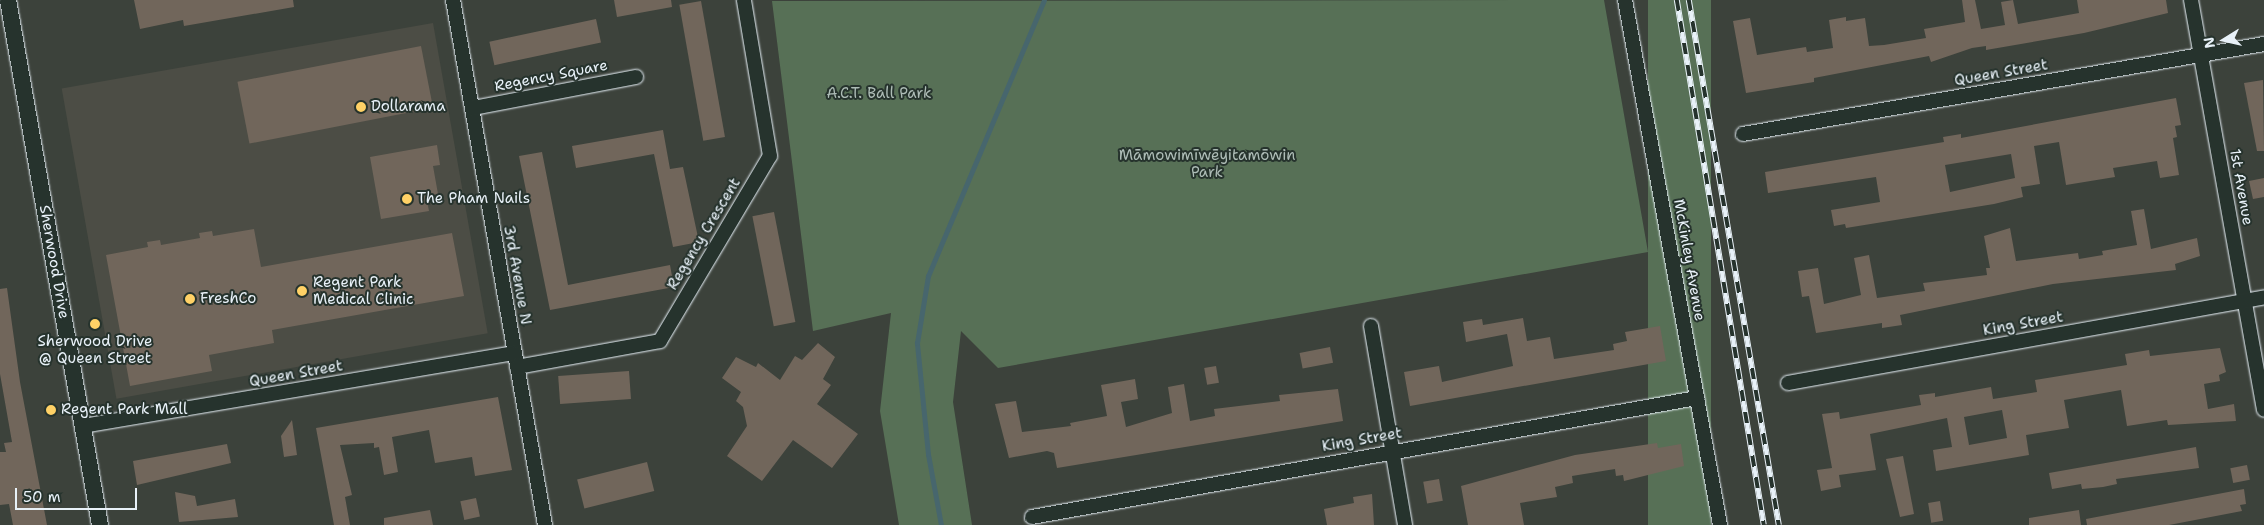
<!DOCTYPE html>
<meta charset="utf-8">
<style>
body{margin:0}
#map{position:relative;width:2264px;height:525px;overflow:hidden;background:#3c423b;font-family:"Shantell Sans",sans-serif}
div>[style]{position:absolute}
.built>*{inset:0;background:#4c4d45;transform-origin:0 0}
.green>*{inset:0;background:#577056;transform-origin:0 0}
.stream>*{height:5px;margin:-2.5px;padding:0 2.5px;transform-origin:2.5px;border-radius:2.5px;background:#47666d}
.building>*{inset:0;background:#71665b;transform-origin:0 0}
.roads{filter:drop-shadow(0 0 1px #e8f1f8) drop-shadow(0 0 1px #e8f1f8)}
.minor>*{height:14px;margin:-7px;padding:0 7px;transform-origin:7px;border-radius:7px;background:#26332d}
.tertiary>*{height:16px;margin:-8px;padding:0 8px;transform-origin:8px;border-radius:8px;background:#26332d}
.rail>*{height:5.5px;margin-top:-2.75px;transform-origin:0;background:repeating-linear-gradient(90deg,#26332d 0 11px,#e8f1f8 0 22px);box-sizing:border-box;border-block:1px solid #e8f1f8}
.dots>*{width:14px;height:14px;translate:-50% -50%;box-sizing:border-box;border:2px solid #26332d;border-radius:50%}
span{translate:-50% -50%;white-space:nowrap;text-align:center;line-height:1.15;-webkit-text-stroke:4px #26332d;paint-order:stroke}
.street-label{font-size:15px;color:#e8f1f8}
.park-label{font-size:15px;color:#aebdb7}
.poi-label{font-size:15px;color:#e8f1f8}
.left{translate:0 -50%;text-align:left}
.north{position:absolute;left:2199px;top:15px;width:50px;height:50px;-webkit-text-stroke:4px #26332d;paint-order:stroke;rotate:260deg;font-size:14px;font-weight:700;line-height:20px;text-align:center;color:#e8f1f8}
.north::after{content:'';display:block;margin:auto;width:18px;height:22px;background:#e8f1f8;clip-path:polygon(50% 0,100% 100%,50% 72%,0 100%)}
.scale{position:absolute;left:15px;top:488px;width:122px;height:22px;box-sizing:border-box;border:2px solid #e8f1f8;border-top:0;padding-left:6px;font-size:15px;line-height:18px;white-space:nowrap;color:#e8f1f8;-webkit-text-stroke:4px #26332d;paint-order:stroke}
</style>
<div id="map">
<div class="built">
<i style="left:433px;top:23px;width:315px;height:377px;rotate:80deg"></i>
</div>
<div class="green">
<i style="clip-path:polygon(1604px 0,1648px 252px,998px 368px,961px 331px,953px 402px,972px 525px,899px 525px,880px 411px,891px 313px,813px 331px,772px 1px)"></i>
<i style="left:1648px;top:0;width:63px;height:533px"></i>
</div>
<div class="stream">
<i style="left:941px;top:525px;width:72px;rotate:-100.4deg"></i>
<i style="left:928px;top:454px;width:112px;rotate:-95.7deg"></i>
<i style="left:917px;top:343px;width:68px;rotate:-80.7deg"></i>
<i style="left:928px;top:276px;width:299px;rotate:-67.2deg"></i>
</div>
<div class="building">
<i style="clip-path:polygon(134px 0,293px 0,294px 7px,184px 26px,183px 20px,140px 29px)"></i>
<i style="clip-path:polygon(614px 0,671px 0,672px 7px,617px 17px)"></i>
<i style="clip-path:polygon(1962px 0,1975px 0,1981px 29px,2005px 25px,2001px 2px,2013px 0,2018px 24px,2079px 13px,2077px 0,2166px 0,2168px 13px,2084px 33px,1986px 50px,1986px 46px,1972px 48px,1931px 62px,1929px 56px,1814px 78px,1814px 82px,1746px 93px,1733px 21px,1750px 18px,1757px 55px,1806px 47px,1807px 52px,1833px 48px,1829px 20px,1846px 17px,1846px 21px,1865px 18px,1869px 46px,1884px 45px,1926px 38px,1924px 29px,1965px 22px)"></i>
<i style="left:701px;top:1px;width:138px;height:22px;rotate:80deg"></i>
<i style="left:596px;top:19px;width:24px;height:109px;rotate:78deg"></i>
<i style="left:421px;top:46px;width:63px;height:187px;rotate:79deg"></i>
<i style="clip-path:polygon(2263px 80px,2264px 151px,2257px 151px,2244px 83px)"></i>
<i style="clip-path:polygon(evenodd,2176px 98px,2181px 125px,2175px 126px,2177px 137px,2173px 138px,2179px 175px,2160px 178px,2157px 161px,2113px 168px,2115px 177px,2066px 185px,2059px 142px,2034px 146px,2040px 184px,2021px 187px,2023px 197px,1994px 204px,1846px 228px,1845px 224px,1834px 226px,1831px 210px,1880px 202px,1876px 177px,1768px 193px,1765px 172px,1944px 142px,1943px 137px,1961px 134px,1961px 138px,2176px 98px,2011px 154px,2015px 178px,1950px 192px,1945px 165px,2011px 154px)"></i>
<i style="clip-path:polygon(663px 130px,670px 169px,683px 167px,699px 242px,673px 247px,654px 154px,576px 168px,572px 146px)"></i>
<i style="clip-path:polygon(437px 145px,440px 165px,433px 166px,438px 194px,426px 196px,429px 211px,381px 219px,370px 157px)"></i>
<i style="clip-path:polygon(542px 152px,568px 285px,670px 265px,674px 287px,550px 310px,519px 156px)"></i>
<i style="clip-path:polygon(2264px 178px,2264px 197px,2253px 199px,2249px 181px)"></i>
<i style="clip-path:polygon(2144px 209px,2151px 249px,2197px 238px,2200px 256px,2175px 264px,2176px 270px,2053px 284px,1900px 315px,1902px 325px,1882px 328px,1882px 323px,1816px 333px,1809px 296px,1802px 297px,1798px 271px,1818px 268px,1824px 304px,1861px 295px,1854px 258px,1869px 255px,1877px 298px,1925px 291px,1923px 283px,1987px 275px,1986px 268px,1990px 268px,1984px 236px,2010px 228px,2016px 261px,2078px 253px,2079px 259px,2103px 255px,2102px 251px,2137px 245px,2131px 211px)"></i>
<i style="left:774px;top:212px;width:112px;height:22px;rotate:79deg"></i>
<i style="clip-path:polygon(254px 229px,261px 267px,452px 233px,464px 296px,272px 330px,274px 343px,209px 355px,212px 371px,130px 386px,106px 255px,148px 247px,147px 242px,160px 240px,161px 245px,200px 238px,199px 233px,212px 231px,213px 236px)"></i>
<i style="clip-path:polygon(7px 288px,20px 382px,47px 525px,13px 525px,9px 504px,0 505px,0 452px,6px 452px,4px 443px,12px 442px,0 374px,0 289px)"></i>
<i style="clip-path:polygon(1523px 318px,1527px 341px,1550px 337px,1554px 359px,1614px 350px,1613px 344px,1627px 341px,1625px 332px,1660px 326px,1666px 361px,1410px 406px,1404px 372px,1439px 366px,1442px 382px,1513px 366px,1507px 334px,1466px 342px,1463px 322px,1482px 319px,1483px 325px)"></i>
<i style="clip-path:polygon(818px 343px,835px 357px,823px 379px,831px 385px,817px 404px,858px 434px,832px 468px,793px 440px,762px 481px,727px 456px,747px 426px,743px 407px,736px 401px,741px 392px,722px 378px,736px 357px,756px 367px,758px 363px,780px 380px,795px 356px,802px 360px)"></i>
<i style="left:1330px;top:347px;width:16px;height:31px;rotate:79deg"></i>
<i style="clip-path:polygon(evenodd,2220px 348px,2226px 372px,2219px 375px,2220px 381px,2204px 384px,2208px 409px,2234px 404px,2236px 421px,2168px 425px,2167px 420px,2127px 426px,2121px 390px,2064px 400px,2069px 428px,2026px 435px,2029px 455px,1936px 471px,1933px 450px,1952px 447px,1947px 418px,1870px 434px,1876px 470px,1839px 475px,1841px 487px,1821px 491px,1817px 470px,1832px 468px,1822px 414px,1839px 412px,1840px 419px,1921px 405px,1919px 395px,1935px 393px,1935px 397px,1991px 387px,1993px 399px,2037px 392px,2035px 380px,2127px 365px,2125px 354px,2149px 350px,2150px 356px,2220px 348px,2002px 410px,2007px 438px,1969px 445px,1964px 417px,2002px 410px)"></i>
<i style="left:1216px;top:366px;width:17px;height:12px;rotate:80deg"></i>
<i style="left:629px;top:371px;width:28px;height:71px;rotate:86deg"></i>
<i style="clip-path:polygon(1135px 379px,1138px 399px,1121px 402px,1126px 427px,1172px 413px,1168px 387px,1184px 384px,1190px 421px,1215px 416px,1214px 409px,1280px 401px,1279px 395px,1338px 389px,1343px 421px,1057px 468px,1054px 453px,1047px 451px,1009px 458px,995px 404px,1016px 401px,1022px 432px,1071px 426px,1070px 423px,1107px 416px,1101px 385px)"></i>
<i style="clip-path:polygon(498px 397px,512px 470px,475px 476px,472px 457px,435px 463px,429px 430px,392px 437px,398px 472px,384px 475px,379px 447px,374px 448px,374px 443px,340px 445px,352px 495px,345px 497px,350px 525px,334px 525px,316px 428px)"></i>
<i style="clip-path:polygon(292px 420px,297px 455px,284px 457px,281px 436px)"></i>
<i style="clip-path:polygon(1657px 443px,1658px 448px,1681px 444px,1684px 466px,1624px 481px,1623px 475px,1616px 476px,1615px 469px,1572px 476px,1573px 483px,1555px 487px,1557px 497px,1520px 503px,1524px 525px,1468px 525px,1461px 486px,1575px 455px)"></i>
<i style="clip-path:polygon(227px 444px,231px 463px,137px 485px,133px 461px)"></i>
<i style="clip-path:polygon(2196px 447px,2199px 468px,2116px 479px,2117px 484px,2103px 487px,2082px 489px,2081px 484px,2052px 489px,2049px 473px)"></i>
<i style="clip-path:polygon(1903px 456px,1914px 514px,1900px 517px,1886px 459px)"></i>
<i style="left:647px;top:462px;width:30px;height:72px;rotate:76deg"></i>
<i style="left:2247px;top:465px;width:15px;height:17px;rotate:79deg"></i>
<i style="left:1439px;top:479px;width:22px;height:16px;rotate:80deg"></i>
<i style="clip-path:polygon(2244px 489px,2246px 504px,2240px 505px,2242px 511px,2169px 525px,2087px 525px,2086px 519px)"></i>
<i style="clip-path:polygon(175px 492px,195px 496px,197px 506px,235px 499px,238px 517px,179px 522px)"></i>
<i style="clip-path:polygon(1372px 494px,1374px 525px,1327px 525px,1324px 509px,1354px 503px,1353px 497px)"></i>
<i style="left:476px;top:498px;width:19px;height:16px;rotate:78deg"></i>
<i style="left:1940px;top:501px;width:20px;height:12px;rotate:81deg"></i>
<i style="clip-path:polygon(430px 510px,433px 525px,384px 525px,384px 518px)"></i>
<i style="clip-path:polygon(2079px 510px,2081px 525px,2029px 525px,2029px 518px)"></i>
</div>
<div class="roads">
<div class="minor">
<i style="left:453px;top:0;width:533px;rotate:80.06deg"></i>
<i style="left:1625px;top:0;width:534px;rotate:79.74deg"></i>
<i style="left:2191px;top:0;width:416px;rotate:79.9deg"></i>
<i style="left:473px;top:108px;width:166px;rotate:-10.8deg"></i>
<i style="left:1743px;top:134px;width:529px;rotate:-9.8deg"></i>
<i style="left:1371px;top:326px;width:202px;rotate:80.3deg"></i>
<i style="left:517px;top:367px;width:145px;rotate:-10.3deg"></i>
<i style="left:660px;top:341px;width:215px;rotate:-59.3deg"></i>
<i style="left:770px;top:156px;width:158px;rotate:-99.5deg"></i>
<i style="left:1788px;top:383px;width:484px;rotate:-10.2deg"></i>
<i style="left:83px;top:426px;width:437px;rotate:-9.6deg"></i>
<i style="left:1032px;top:517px;width:676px;rotate:-10.15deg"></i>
</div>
<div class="tertiary">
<i style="left:8px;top:0;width:533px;rotate:80.06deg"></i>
</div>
</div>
<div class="rail">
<i style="left:1677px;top:0;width:532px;rotate:80.59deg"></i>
<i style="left:1689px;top:0;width:533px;rotate:80.27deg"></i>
</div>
<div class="dots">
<i style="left:361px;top:107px;background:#ffd166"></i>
<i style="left:407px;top:199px;background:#ffd166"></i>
<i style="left:302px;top:291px;background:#ffd166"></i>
<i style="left:190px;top:299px;background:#ffd166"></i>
<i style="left:95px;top:324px;background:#ffd166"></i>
<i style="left:51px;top:410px;background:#ffd166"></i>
</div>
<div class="street-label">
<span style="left:2001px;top:73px;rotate:-10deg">Queen Street</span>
<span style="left:551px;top:76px;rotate:-11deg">Regency Square</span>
<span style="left:2241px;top:187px;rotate:80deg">1st Avenue</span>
<span style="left:704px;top:234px;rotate:-59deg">Regency Crescent</span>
<span style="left:1689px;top:260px;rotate:80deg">McKinley Avenue</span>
<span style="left:54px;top:262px;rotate:80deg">Sherwood Drive</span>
<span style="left:517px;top:275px;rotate:80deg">3rd Avenue N</span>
<span style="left:2023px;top:324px;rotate:-10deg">King Street</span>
<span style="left:296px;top:374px;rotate:-10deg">Queen Street</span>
<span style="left:1362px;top:440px;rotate:-10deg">King Street</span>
</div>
<div class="park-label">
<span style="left:879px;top:94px">A.C.T. Ball Park</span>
<span style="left:1207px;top:164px">Māmowimīwēyitamōwin<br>Park</span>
</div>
<div class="poi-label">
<span class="left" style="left:371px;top:107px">Dollarama</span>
<span class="left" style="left:417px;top:199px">The Pham Nails</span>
<span class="left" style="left:313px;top:291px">Regent Park<br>Medical Clinic</span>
<span class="left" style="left:200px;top:299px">FreshCo</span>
<span style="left:95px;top:350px">Sherwood Drive<br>@ Queen Street</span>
<span class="left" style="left:61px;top:410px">Regent Park Mall</span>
</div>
<div class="north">N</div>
<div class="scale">50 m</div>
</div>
